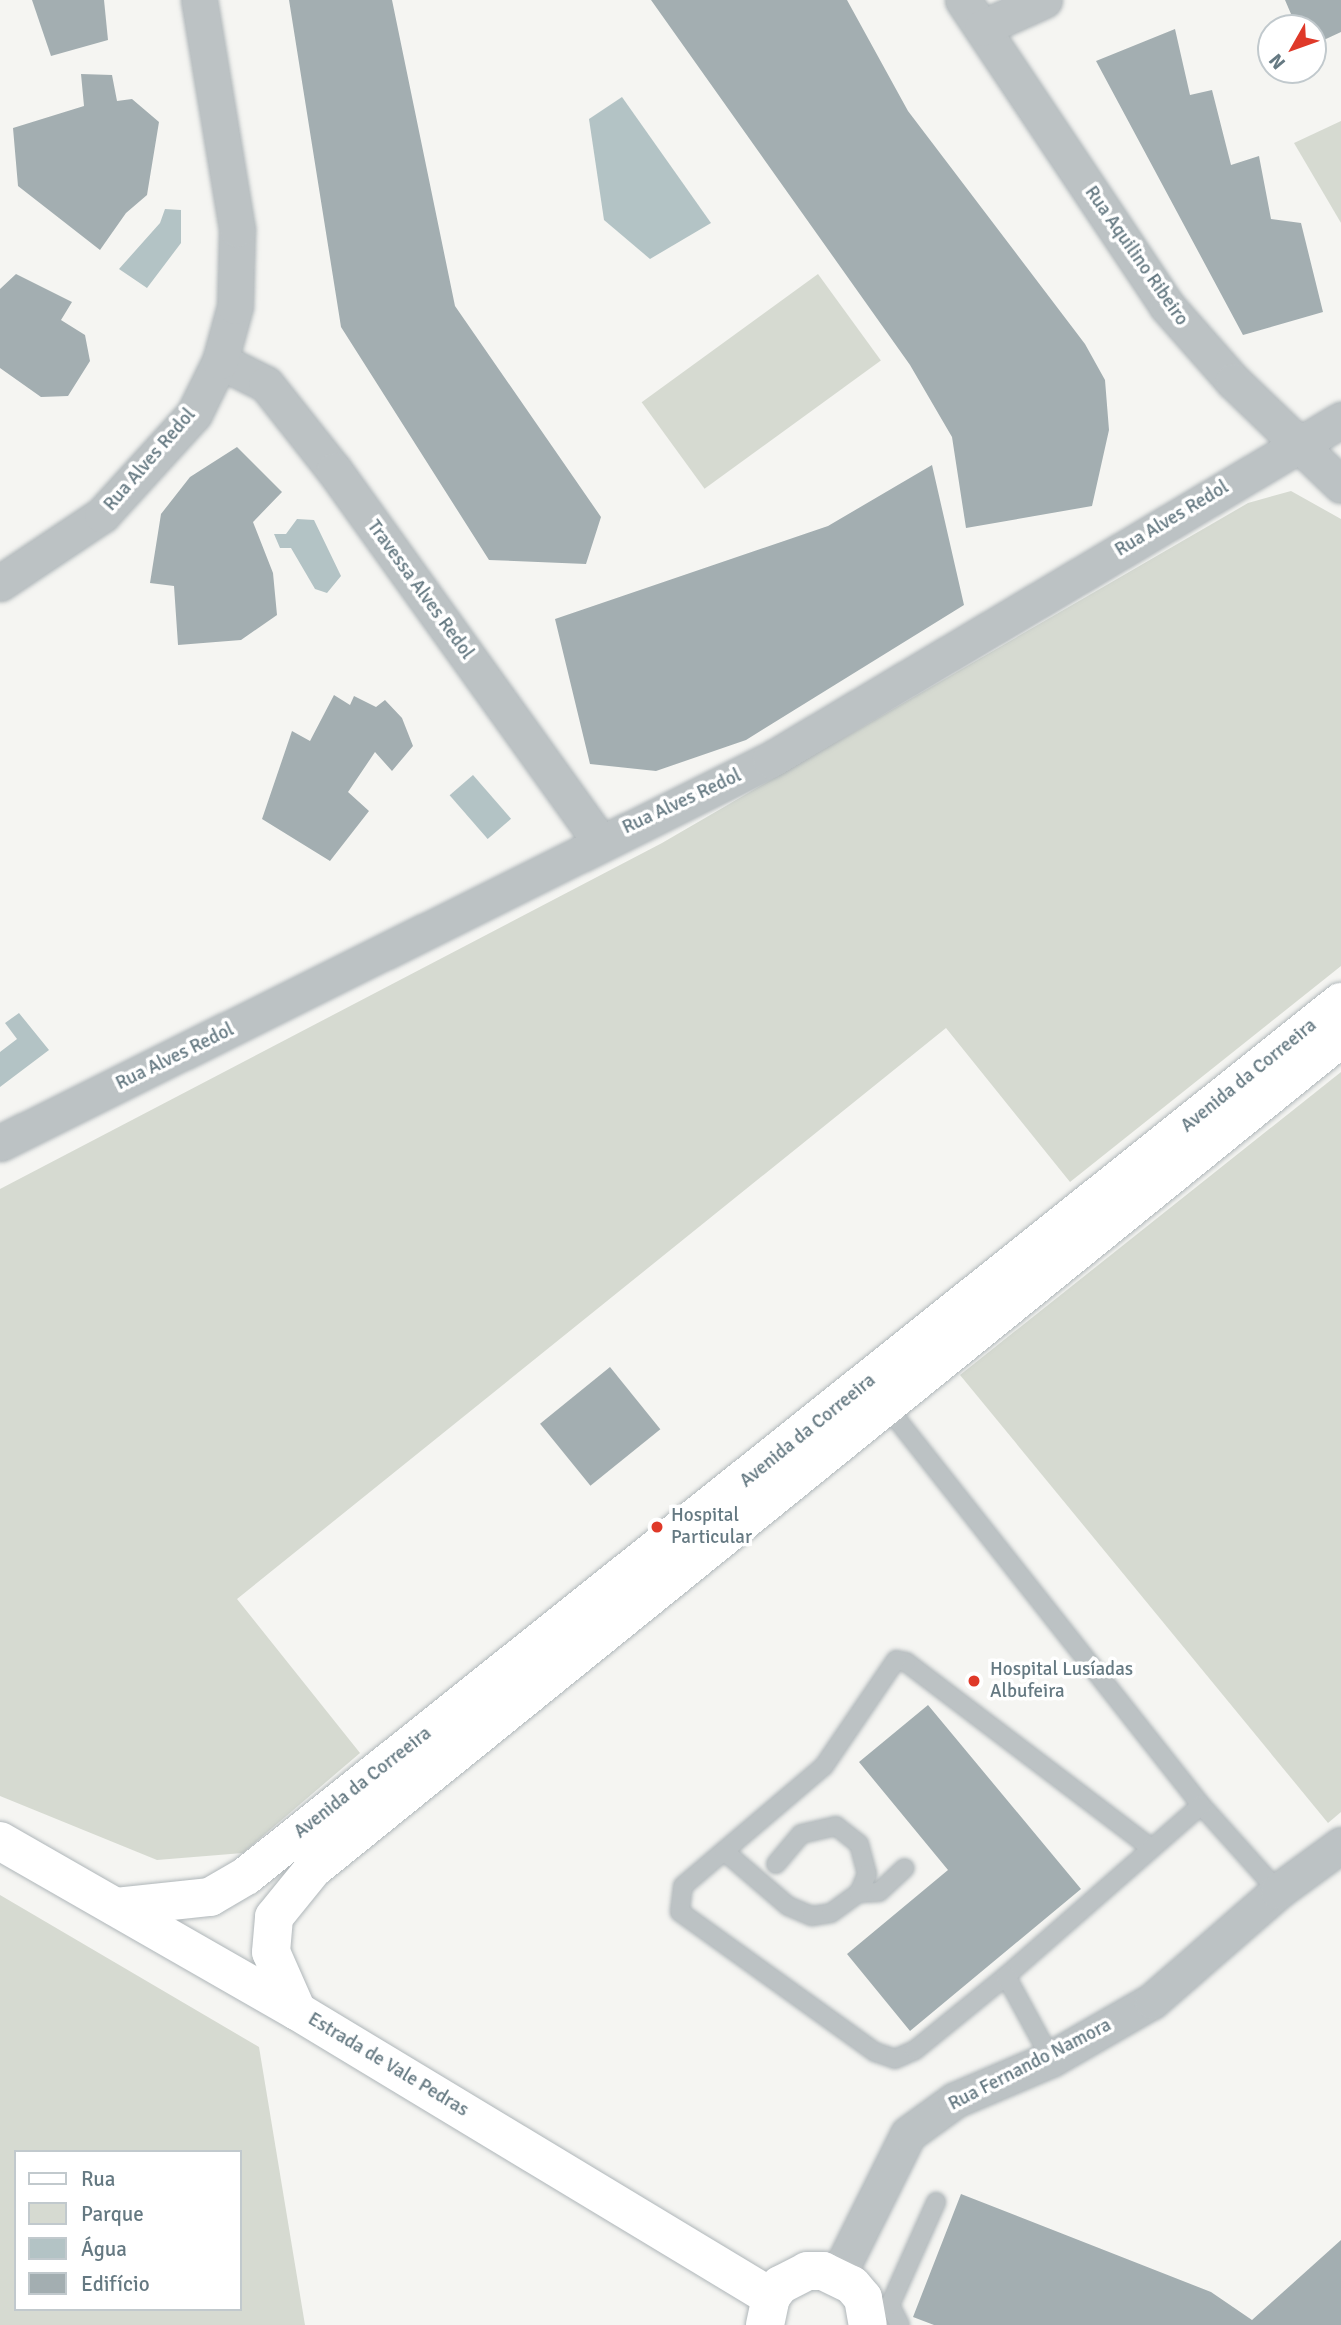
<!DOCTYPE html>
<meta charset="utf-8">
<style>
body{margin:0}
#map{position:relative;width:1341px;height:2325px;overflow:hidden;background:#f5f5f2;font-family:Signika,sans-serif}
div>[style]{position:absolute}
.green>*{inset:0;background:#d6dad1;transform-origin:0 0}
.water>*{inset:0;background:#b3c3c5;transform-origin:0 0}
.building>*{inset:0;background:#a3aeb1;transform-origin:0 0}
.roads{filter:drop-shadow(0 0 2px #afb6b9) drop-shadow(0 0 2px #afb6b9)}
.lane>*{height:18px;margin:-9px;padding:0 9px;transform-origin:9px;border-radius:9px;background:#bcc2c4}
.street>*{height:35px;margin:-17.5px;padding:0 17.5px;transform-origin:17.5px;border-radius:17.5px;background:#bcc2c4}
.secondary>*{height:38px;margin:-19px;padding:0 19px;transform-origin:19px;border-radius:19px;background:#fff}
.dots>*{width:19px;height:19px;translate:-50% -50%;box-sizing:border-box;border:4px solid #fff;border-radius:50%}
span{translate:-50% -50%;white-space:nowrap;text-align:center;line-height:1.15;-webkit-text-stroke:7px #fff;paint-order:stroke}
.street-label{font-size:19px;color:#657982}
.poi-label{font-size:19px;color:#657982}
.left{translate:0 -50%;text-align:left}
.legend{position:absolute;left:14px;top:2150px;width:228px;height:161px;box-sizing:border-box;background:#fff;border:2px solid #c1c9cd;margin:0;padding:9px 12px;list-style:none;font-size:21px;color:#657982}
.legend li{display:flex;align-items:center;gap:14px;height:35px}
.legend b{width:35px;border:2px solid #c1c9cd}
.north{position:absolute;left:1257px;top:14px;width:70px;height:70px;box-sizing:border-box;background:#fff;border:2px solid #c1c9cd;border-radius:50%;rotate:230deg;font-size:19px;font-weight:700;line-height:28px;text-align:center;color:#657982}
.north::after{content:'';display:block;margin:auto;width:24px;height:32px;background:#df3929;clip-path:polygon(50% 0,100% 100%,50% 72%,0 100%)}
</style>
<div id="map">
<div class="green">
<i style="clip-path:polygon(1341px 121px,1341px 223px,1294px 143px)"></i>
<i style="left:818px;top:274px;width:107px;height:218px;rotate:54deg"></i>
<i style="clip-path:polygon(1291px 491px,1341px 519px,1341px 966px,1070px 1182px,946px 1028px,237px 1599px,360px 1753px,243px 1853px,157px 1860px,0 1796px,0 1189px,662px 843px,1248px 503px)"></i>
<i style="clip-path:polygon(1341px 1072px,1341px 1812px,1328px 1823px,960px 1375px)"></i>
<i style="clip-path:polygon(evenodd,0 1895px,259px 2047px,305px 2325px,0 2325px,0 1895px,16px 2152px,240px 2152px,240px 2309px,16px 2309px,16px 2152px)"></i>
</div>
<div class="water">
<i style="clip-path:polygon(622px 97px,711px 223px,650px 259px,604px 220px,589px 119px)"></i>
<i style="clip-path:polygon(165px 209px,181px 210px,181px 243px,147px 288px,119px 269px,160px 223px)"></i>
<i style="clip-path:polygon(297px 519px,314px 520px,341px 576px,327px 593px,315px 589px,291px 548px,280px 548px,274px 534px,286px 534px)"></i>
<i style="left:473px;top:775px;width:58px;height:31px;rotate:49deg"></i>
<i style="clip-path:polygon(19px 1013px,49px 1050px,0 1087px,0 1052px,17px 1039px,5px 1023px)"></i>
</div>
<div class="building">
<i style="clip-path:polygon(32px 0,104px 0,108px 40px,51px 56px)"></i>
<i style="clip-path:polygon(289px 0,392px 0,455px 306px,601px 517px,586px 564px,489px 560px,341px 327px)"></i>
<i style="clip-path:polygon(651px 0,847px 0,908px 111px,1085px 344px,1105px 380px,1109px 430px,1092px 506px,966px 528px,952px 437px,910px 365px)"></i>
<i style="clip-path:polygon(1285px 0,1341px 0,1341px 32px,1313px 45px,1313px 28px,1297px 28px)"></i>
<i style="clip-path:polygon(1175px 29px,1190px 95px,1212px 90px,1231px 165px,1259px 156px,1271px 219px,1301px 223px,1323px 312px,1243px 335px,1096px 61px)"></i>
<i style="clip-path:polygon(81px 74px,112px 75px,117px 101px,132px 99px,159px 122px,147px 195px,126px 213px,100px 250px,18px 186px,13px 128px,84px 106px)"></i>
<i style="clip-path:polygon(16px 274px,72px 302px,61px 320px,85px 335px,90px 361px,68px 396px,41px 397px,0 368px,0 289px)"></i>
<i style="clip-path:polygon(237px 447px,282px 492px,253px 522px,273px 573px,277px 615px,241px 640px,178px 645px,174px 586px,150px 583px,161px 514px,190px 477px)"></i>
<i style="clip-path:polygon(932px 465px,964px 605px,746px 740px,656px 771px,590px 764px,555px 619px,828px 526px)"></i>
<i style="clip-path:polygon(334px 695px,350px 705px,354px 696px,376px 707px,385px 700px,402px 718px,413px 746px,392px 771px,375px 752px,348px 792px,369px 811px,330px 861px,262px 819px,292px 731px,310px 741px)"></i>
<i style="left:610px;top:1367px;width:80px;height:90px;rotate:51deg"></i>
<i style="clip-path:polygon(928px 1705px,1081px 1889px,910px 2031px,847px 1954px,948px 1870px,859px 1762px)"></i>
<i style="clip-path:polygon(961px 2194px,1211px 2292px,1252px 2320px,1341px 2240px,1341px 2325px,934px 2325px,913px 2317px)"></i>
</div>
<div class="roads">
<div class="lane">
<i style="left:888px;top:1408px;width:506px;rotate:51.75deg"></i>
<i style="left:1201px;top:1805px;width:115px;rotate:48.2deg"></i>
<i style="left:1151px;top:1848px;width:308px;rotate:-142.8deg"></i>
<i style="left:906px;top:1662px;width:10px;rotate:-169deg"></i>
<i style="left:896px;top:1660px;width:128px;rotate:124.2deg"></i>
<i style="left:824px;top:1766px;width:185px;rotate:139.6deg"></i>
<i style="left:683px;top:1886px;width:26px;rotate:97deg"></i>
<i style="left:680px;top:1912px;width:240px;rotate:35.7deg"></i>
<i style="left:875px;top:2052px;width:21px;rotate:19deg"></i>
<i style="left:895px;top:2059px;width:22px;rotate:-24deg"></i>
<i style="left:915px;top:2050px;width:117px;rotate:-39.1deg"></i>
<i style="left:1006px;top:1976px;width:259px;rotate:-41.2deg"></i>
<i style="left:724px;top:1851px;width:84px;rotate:40.7deg"></i>
<i style="left:788px;top:1906px;width:26px;rotate:23deg"></i>
<i style="left:812px;top:1916px;width:19px;rotate:-9deg"></i>
<i style="left:831px;top:1913px;width:34px;rotate:-36deg"></i>
<i style="left:859px;top:1893px;width:20px;rotate:-3deg"></i>
<i style="left:879px;top:1892px;width:35px;rotate:-43deg"></i>
<i style="left:776px;top:1864px;width:39px;rotate:-50deg"></i>
<i style="left:801px;top:1834px;width:36px;rotate:-13deg"></i>
<i style="left:836px;top:1826px;width:29px;rotate:38deg"></i>
<i style="left:859px;top:1844px;width:31px;rotate:75deg"></i>
<i style="left:867px;top:1874px;width:21px;rotate:113deg"></i>
<i style="left:1006px;top:1976px;width:94px;rotate:61.5deg"></i>
<i style="left:900px;top:2325px;width:22px;rotate:-117deg"></i>
<i style="left:890px;top:2305px;width:113px;rotate:-65.9deg"></i>
</div>
<div class="street">
<i style="left:963px;top:0;width:368px;rotate:56.3deg"></i>
<i style="left:1167px;top:306px;width:100px;rotate:48.7deg"></i>
<i style="left:1233px;top:381px;width:150px;rotate:43.9deg"></i>
<i style="left:982px;top:28px;width:68px;rotate:-24.3deg"></i>
<i style="left:220px;top:361px;width:51px;rotate:26.6deg"></i>
<i style="left:266px;top:384px;width:110px;rotate:51.7deg"></i>
<i style="left:334px;top:470px;width:457px;rotate:54.4deg"></i>
<i style="left:0;top:583px;width:123px;rotate:-33.7deg"></i>
<i style="left:102px;top:515px;width:137px;rotate:-47.7deg"></i>
<i style="left:194px;top:414px;width:59px;rotate:-63.9deg"></i>
<i style="left:220px;top:361px;width:57px;rotate:-74.7deg"></i>
<i style="left:235px;top:306px;width:77px;rotate:-88.5deg"></i>
<i style="left:237px;top:229px;width:232px;rotate:-99.4deg"></i>
<i style="left:0;top:1143px;width:860px;rotate:-26.45deg"></i>
<i style="left:770px;top:760px;width:665px;rotate:-30.77deg"></i>
<i style="left:838px;top:2275px;width:157px;rotate:-63.6deg"></i>
<i style="left:908px;top:2134px;width:58px;rotate:-35.9deg"></i>
<i style="left:955px;top:2100px;width:104px;rotate:-23.1deg"></i>
<i style="left:1051px;top:2059px;width:116px;rotate:-29.9deg"></i>
<i style="left:1152px;top:2001px;width:167px;rotate:-41.1deg"></i>
<i style="left:1278px;top:1891px;width:78px;rotate:-36.1deg"></i>
</div>
<div class="secondary">
<i style="left:0;top:1841px;width:342px;rotate:29.8deg"></i>
<i style="left:297px;top:2011px;width:554px;rotate:31.11deg"></i>
<i style="left:116px;top:1907px;width:95px;rotate:-6.1deg"></i>
<i style="left:210px;top:1897px;width:42px;rotate:-30.3deg"></i>
<i style="left:246px;top:1876px;width:1401px;rotate:-38.6deg"></i>
<i style="left:297px;top:2011px;width:64px;rotate:-113.8deg"></i>
<i style="left:271px;top:1952px;width:35px;rotate:-85deg"></i>
<i style="left:274px;top:1917px;width:62px;rotate:-50.9deg"></i>
<i style="left:313px;top:1869px;width:1322px;rotate:-38.95deg"></i>
<i style="left:765px;top:2325px;width:29px;rotate:-78deg"></i>
<i style="left:771px;top:2297px;width:15px;rotate:-53deg"></i>
<i style="left:780px;top:2285px;width:30px;rotate:-27deg"></i>
<i style="left:807px;top:2271px;width:16px"></i>
<i style="left:823px;top:2271px;width:32px;rotate:26deg"></i>
<i style="left:852px;top:2285px;width:17px;rotate:50deg"></i>
<i style="left:863px;top:2298px;width:27px;rotate:80deg"></i>
</div>
</div>
<div class="dots">
<i style="left:657px;top:1527px;background:#df3929"></i>
<i style="left:974px;top:1681px;background:#df3929"></i>
</div>
<div class="street-label">
<span style="left:1136px;top:256px;rotate:55deg">Rua Aquilino Ribeiro</span>
<span style="left:150px;top:460px;rotate:-49deg">Rua Alves Redol</span>
<span style="left:1172px;top:519px;rotate:-31deg">Rua Alves Redol</span>
<span style="left:420px;top:590px;rotate:54deg">Travessa Alves Redol</span>
<span style="left:682px;top:802px;rotate:-25deg">Rua Alves Redol</span>
<span style="left:175px;top:1057px;rotate:-26deg">Rua Alves Redol</span>
<span style="left:1249px;top:1076px;rotate:-39deg">Avenida da Correeira</span>
<span style="left:808px;top:1431px;rotate:-39deg">Avenida da Correeira</span>
<span style="left:363px;top:1783px;rotate:-38deg">Avenida da Correeira</span>
<span style="left:388px;top:2065px;rotate:31deg">Estrada de Vale Pedras</span>
<span style="left:1030px;top:2065px;rotate:-27deg">Rua Fernando Namora</span>
</div>
<div class="poi-label">
<span class="left" style="left:671px;top:1527px">Hospital<br>Particular</span>
<span class="left" style="left:990px;top:1681px">Hospital Lusíadas<br>Albufeira</span>
</div>
<ul class="legend">
<li><b style="height:9px;background:#fff"></b>Rua</li>
<li><b style="height:19px;background:#d6dad1"></b>Parque</li>
<li><b style="height:19px;background:#b3c3c5"></b>Água</li>
<li><b style="height:19px;background:#a3aeb1"></b>Edifício</li>
</ul>
<div class="north">N</div>
</div>
